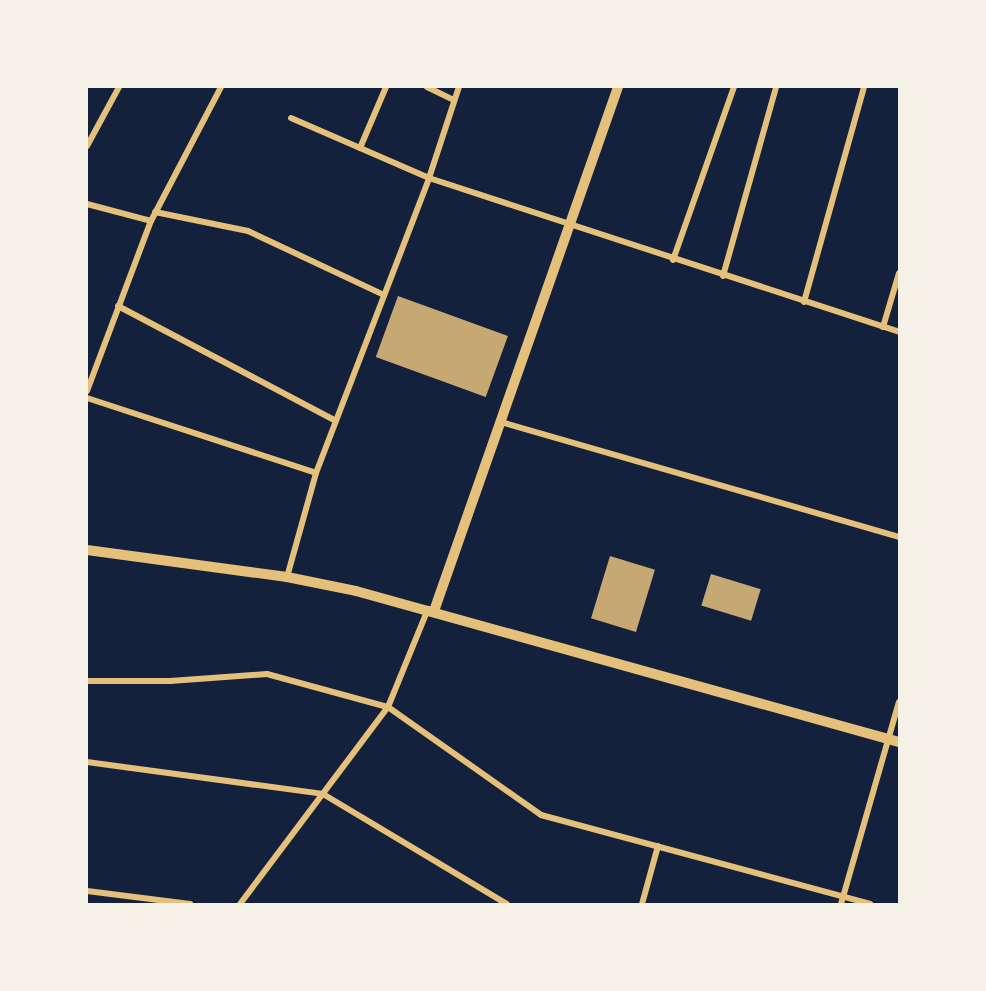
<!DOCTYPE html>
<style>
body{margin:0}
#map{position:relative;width:986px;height:991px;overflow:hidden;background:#14213d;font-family:"Noto Sans",sans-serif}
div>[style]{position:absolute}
.building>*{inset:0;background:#c6a872;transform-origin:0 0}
.minor>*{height:6px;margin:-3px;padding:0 3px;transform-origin:3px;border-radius:3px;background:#e5c07b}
.tertiary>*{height:10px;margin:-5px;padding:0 5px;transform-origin:5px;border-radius:5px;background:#e5c07b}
span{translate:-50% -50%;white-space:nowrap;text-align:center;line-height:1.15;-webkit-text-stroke:5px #f6f1e7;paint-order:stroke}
.frame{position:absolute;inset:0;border:88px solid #f6f1e7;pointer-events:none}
</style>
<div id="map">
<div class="building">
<i style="left:398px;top:296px;width:117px;height:65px;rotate:20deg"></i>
<i style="left:610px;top:556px;width:47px;height:65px;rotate:17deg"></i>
<i style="left:711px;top:574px;width:52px;height:33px;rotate:17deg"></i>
</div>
<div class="minor">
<i style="left:427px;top:87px;width:30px;rotate:26deg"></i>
<i style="left:291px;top:118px;width:150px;rotate:23.5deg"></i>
<i style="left:429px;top:178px;width:495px;rotate:18.1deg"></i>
<i style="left:87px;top:146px;width:67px;rotate:-61.5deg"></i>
<i style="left:360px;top:148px;width:66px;rotate:-66.9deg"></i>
<i style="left:87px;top:204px;width:66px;rotate:14.9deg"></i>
<i style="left:155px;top:212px;width:95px;rotate:11.5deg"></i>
<i style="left:248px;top:231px;width:150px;rotate:25.2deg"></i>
<i style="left:673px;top:260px;width:183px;rotate:-70.6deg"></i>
<i style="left:723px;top:276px;width:196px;rotate:-74.3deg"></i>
<i style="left:804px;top:302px;width:223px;rotate:-74.4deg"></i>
<i style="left:118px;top:306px;width:246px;rotate:27.8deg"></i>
<i style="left:883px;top:327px;width:56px;rotate:-73.5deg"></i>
<i style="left:87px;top:391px;width:182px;rotate:-69.4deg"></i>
<i style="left:151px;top:221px;width:151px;rotate:-62.4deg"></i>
<i style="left:87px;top:398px;width:241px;rotate:18.1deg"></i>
<i style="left:501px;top:422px;width:414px;rotate:16.1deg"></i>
<i style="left:287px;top:577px;width:108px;rotate:-74.4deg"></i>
<i style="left:316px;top:473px;width:316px;rotate:-69deg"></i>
<i style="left:429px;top:178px;width:96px;rotate:-71.8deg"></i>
<i style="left:87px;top:681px;width:83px"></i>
<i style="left:170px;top:681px;width:97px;rotate:-4.1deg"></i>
<i style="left:267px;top:674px;width:125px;rotate:15.3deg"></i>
<i style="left:388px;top:707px;width:187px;rotate:35.2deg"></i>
<i style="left:541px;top:815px;width:341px;rotate:15.1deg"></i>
<i style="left:87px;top:762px;width:238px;rotate:7.7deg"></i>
<i style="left:323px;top:794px;width:214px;rotate:30.9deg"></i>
<i style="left:87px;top:891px;width:104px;rotate:7.2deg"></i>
<i style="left:240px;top:904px;width:246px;rotate:-53.1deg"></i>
<i style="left:388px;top:707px;width:106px;rotate:-67.8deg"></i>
<i style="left:642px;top:904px;width:60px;rotate:-74.6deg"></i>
<i style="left:841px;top:904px;width:210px;rotate:-74deg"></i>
</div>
<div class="tertiary">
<i style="left:87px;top:550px;width:202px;rotate:7.7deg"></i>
<i style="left:287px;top:577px;width:70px;rotate:11.5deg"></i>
<i style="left:356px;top:591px;width:564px;rotate:15.54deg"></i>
<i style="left:434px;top:611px;width:555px;rotate:-70.65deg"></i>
</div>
<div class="frame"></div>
</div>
